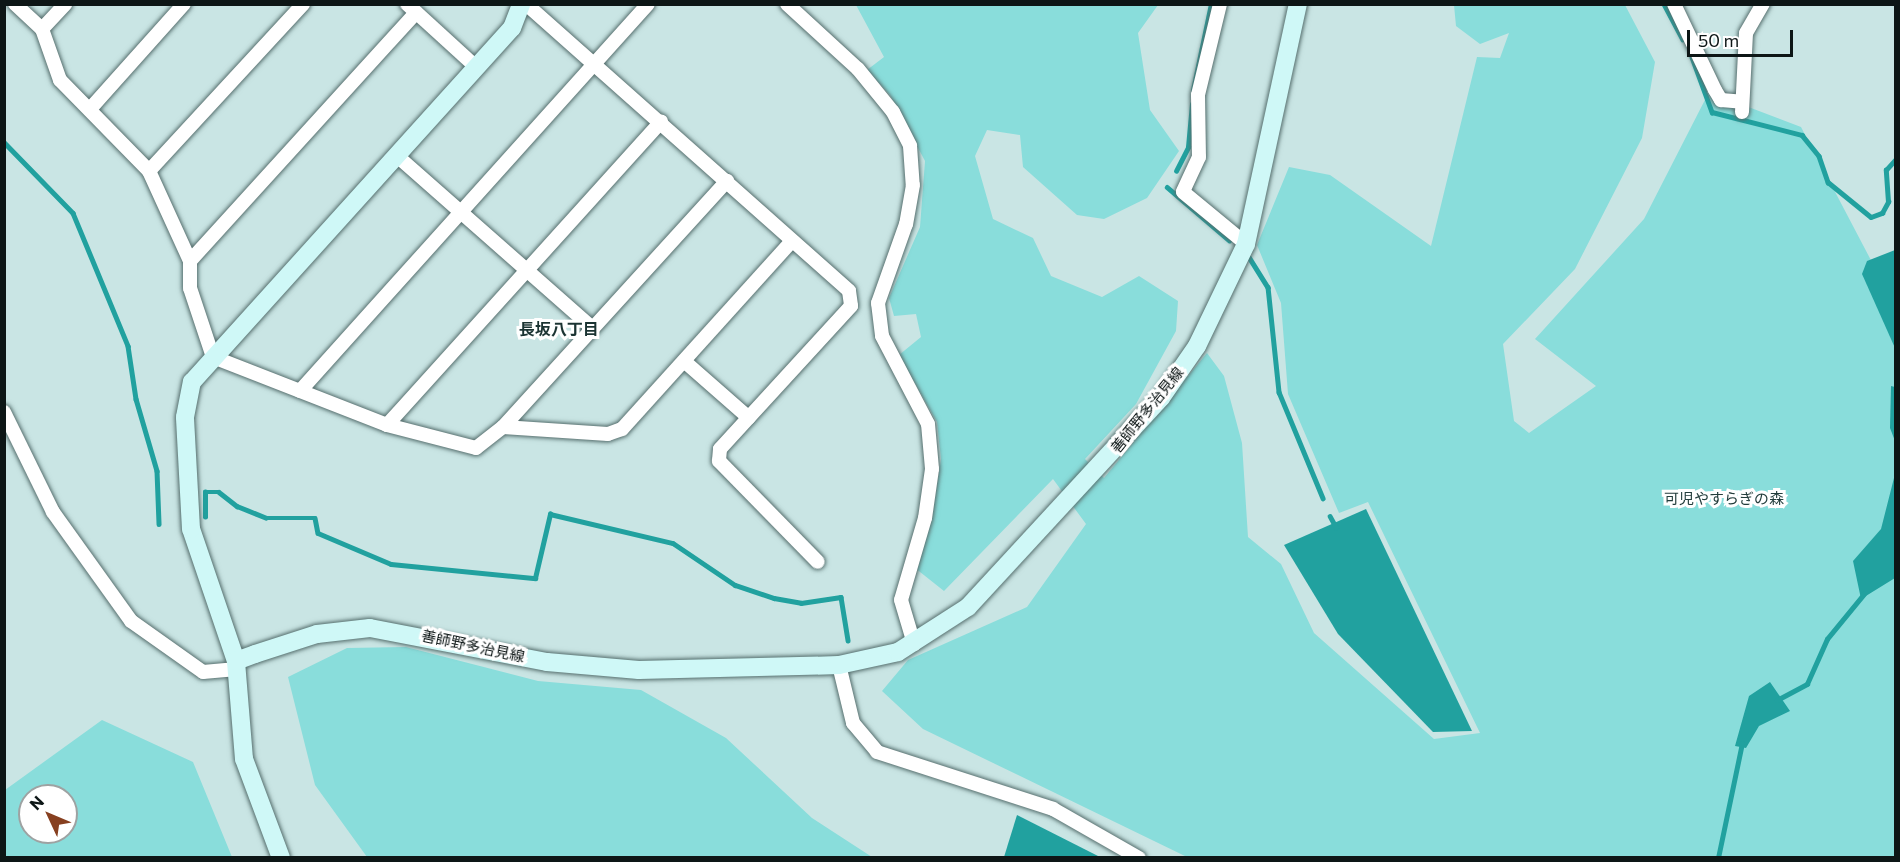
<!DOCTYPE html>
<meta charset="utf-8">
<style>
body{margin:0}
#map{position:relative;width:1900px;height:862px;overflow:hidden;background:#c9e5e4;font-family:Commissioner,"Noto Sans JP",sans-serif}
div>[style]{position:absolute}
.green>*{inset:0;background:#89dddb}
.water>*{inset:0;background:#21a19f}
.stream>*{height:4.5px;margin:-2.25px;padding:0 2.25px;transform-origin:2.25px;border-radius:2.25px;background:#21a19f}
.roads{filter:drop-shadow(0 0 2px #566f6e) drop-shadow(0 0 2px #566f6e)}
.street>*{height:14px;margin:-7px;padding:0 7px;transform-origin:7px;border-radius:7px;background:#fff}
.secondary>*{height:18px;margin:-9px;padding:0 9px;transform-origin:9px;border-radius:9px;background:#cff8f7}
span{translate:-50% -50%;white-space:nowrap;text-align:center;line-height:1.15;-webkit-text-stroke:6px #fff;paint-order:stroke}
.street-label{font-size:15px;color:#0d1616}
.park-label{font-size:15px;color:#233d3c}
.neighbourhood-label{font-size:16px;color:#1b3332;font-weight:700}
.frame{position:absolute;inset:0;border:6px solid #0d1616;pointer-events:none}
.north{position:absolute;left:18px;top:784px;width:60px;height:60px;box-sizing:border-box;background:#fff;border:2px solid #9ea2a2;border-radius:50%;rotate:314deg;font-size:16px;font-weight:700;line-height:24px;text-align:center;color:#0d1616}
.north::after{content:'';display:block;margin:auto;width:21px;height:27px;background:#874020;clip-path:polygon(50% 0,100% 100%,50% 72%,0 100%)}
.scale{position:absolute;left:1687px;top:30px;width:106px;height:27px;box-sizing:border-box;border:3px solid #0d1616;border-top:0;padding-left:8px;font-size:18px;line-height:21px;white-space:nowrap;color:#0d1616;-webkit-text-stroke:4px #fff;paint-order:stroke}
</style>
<div id="map">
<div class="green">
<i style="clip-path:polygon(856px 5px,1158px 5px,1138px 33px,1150px 110px,1179px 151px,1147px 198px,1104px 219px,1077px 215px,1023px 167px,1020px 135px,987px 130px,975px 156px,993px 219px,1033px 238px,1051px 276px,1102px 297px,1139px 276px,1178px 301px,1176px 331px,1136px 404px,1085px 459px,1104px 478px,1207px 353px,1224px 376px,1242px 443px,1248px 537px,1281px 564px,1314px 633px,1434px 739px,1480px 733px,1368px 502px,1339px 513px,1288px 394px,1281px 303px,1257px 245px,1289px 167px,1330px 175px,1431px 246px,1477px 57px,1500px 58px,1509px 33px,1480px 44px,1456px 26px,1454px 5px,1625px 5px,1655px 62px,1642px 138px,1575px 269px,1503px 344px,1514px 421px,1529px 433px,1596px 386px,1535px 339px,1644px 219px,1709px 92px,1801px 127px,1895px 306px,1895px 857px,1187px 857px,923px 729px,882px 691px,908px 660px,1027px 607px,1086px 524px,1053px 479px,944px 591px,915px 568px,932px 520px,941px 459px,937px 422px,899px 355px,921px 337px,916px 314px,894px 316px,889px 298px,920px 227px,925px 161px,890px 95px,867px 70px,884px 57px)"></i>
<i style="clip-path:polygon(406px 647px,538px 681px,641px 690px,726px 738px,812px 818px,872px 857px,367px 857px,315px 785px,288px 677px,347px 648px)"></i>
<i style="clip-path:polygon(evenodd,102px 720px,193px 762px,232px 857px,5px 857px,5px 790px,102px 720px,30px 796px,66px 796px,66px 832px,30px 832px,30px 796px)"></i>
</div>
<div class="water">
<i style="clip-path:polygon(1895px 250px,1895px 348px,1862px 274px,1867px 261px)"></i>
<i style="clip-path:polygon(1891px 386px,1895px 387px,1895px 441px,1890px 428px)"></i>
<i style="clip-path:polygon(1895px 474px,1895px 578px,1861px 599px,1853px 561px,1881px 529px)"></i>
<i style="clip-path:polygon(1366px 509px,1472px 731px,1433px 732px,1338px 634px,1284px 545px)"></i>
<i style="clip-path:polygon(1770px 682px,1790px 711px,1759px 726px,1746px 748px,1735px 746px,1749px 696px)"></i>
<i style="clip-path:polygon(1017px 815px,1100px 857px,1004px 857px)"></i>
</div>
<div class="stream">
<i style="left:1664px;top:4px;width:40px;rotate:62deg"></i>
<i style="left:1692px;top:57px;width:59px;rotate:70deg"></i>
<i style="left:1712px;top:112px;width:93px;rotate:14.3deg"></i>
<i style="left:1802px;top:135px;width:27px;rotate:51deg"></i>
<i style="left:1819px;top:156px;width:28px;rotate:71deg"></i>
<i style="left:1828px;top:182px;width:55px;rotate:39.1deg"></i>
<i style="left:1871px;top:217px;width:12px;rotate:-20deg"></i>
<i style="left:1882px;top:213px;width:13px;rotate:-61deg"></i>
<i style="left:1888px;top:202px;width:32px;rotate:-94deg"></i>
<i style="left:1886px;top:170px;width:15px;rotate:-48deg"></i>
<i style="left:1193px;top:90px;width:88px;rotate:-78.2deg"></i>
<i style="left:4px;top:142px;width:99px;rotate:45.8deg"></i>
<i style="left:73px;top:213px;width:144px;rotate:67.5deg"></i>
<i style="left:128px;top:346px;width:54px;rotate:81.4deg"></i>
<i style="left:136px;top:399px;width:75px;rotate:73.7deg"></i>
<i style="left:157px;top:471px;width:53px;rotate:87.8deg"></i>
<i style="left:1176px;top:171px;width:27px;rotate:-63deg"></i>
<i style="left:1188px;top:147px;width:43px;rotate:-84.7deg"></i>
<i style="left:1167px;top:187px;width:82px;rotate:40.5deg"></i>
<i style="left:1249px;top:257px;width:36px;rotate:58deg"></i>
<i style="left:1268px;top:287px;width:106px;rotate:84deg"></i>
<i style="left:1279px;top:392px;width:115px;rotate:67.5deg"></i>
<i style="left:1330px;top:516px;width:13px;rotate:61deg"></i>
<i style="left:205px;top:517px;width:25px;rotate:-90deg"></i>
<i style="left:205px;top:492px;width:14px"></i>
<i style="left:219px;top:492px;width:23px;rotate:38deg"></i>
<i style="left:237px;top:506px;width:31px;rotate:22deg"></i>
<i style="left:266px;top:518px;width:49px"></i>
<i style="left:315px;top:518px;width:15px;rotate:79deg"></i>
<i style="left:318px;top:533px;width:79px;rotate:23deg"></i>
<i style="left:391px;top:564px;width:145px;rotate:5.6deg"></i>
<i style="left:535px;top:578px;width:66px;rotate:-76.8deg"></i>
<i style="left:550px;top:514px;width:126px;rotate:13.3deg"></i>
<i style="left:673px;top:543px;width:75px;rotate:34.1deg"></i>
<i style="left:735px;top:585px;width:41px;rotate:18.4deg"></i>
<i style="left:774px;top:598px;width:27px;rotate:10deg"></i>
<i style="left:801px;top:603px;width:40px;rotate:-8.5deg"></i>
<i style="left:841px;top:597px;width:44px;rotate:80.8deg"></i>
<i style="left:1777px;top:700px;width:34px;rotate:-28deg"></i>
<i style="left:1807px;top:684px;width:49px;rotate:-66deg"></i>
<i style="left:1827px;top:639px;width:58px;rotate:-50.6deg"></i>
<i style="left:1718px;top:858px;width:117px;rotate:-78.2deg"></i>
</div>
<div class="roads">
<div class="street">
<i style="left:15px;top:4px;width:37px;rotate:43deg"></i>
<i style="left:42px;top:29px;width:54px;rotate:70.6deg"></i>
<i style="left:60px;top:80px;width:127px;rotate:45.6deg"></i>
<i style="left:149px;top:171px;width:99px;rotate:65.5deg"></i>
<i style="left:190px;top:261px;width:27px;rotate:90deg"></i>
<i style="left:190px;top:288px;width:73px;rotate:71.6deg"></i>
<i style="left:213px;top:357px;width:187px;rotate:21.3deg"></i>
<i style="left:387px;top:425px;width:92px;rotate:14.5deg"></i>
<i style="left:476px;top:448px;width:34px;rotate:-38deg"></i>
<i style="left:503px;top:427px;width:333px;rotate:-47.7deg"></i>
<i style="left:407px;top:4px;width:93px;rotate:42.4deg"></i>
<i style="left:526px;top:4px;width:432px;rotate:41.6deg"></i>
<i style="left:849px;top:291px;width:15px;rotate:82deg"></i>
<i style="left:851px;top:306px;width:194px;rotate:132.5deg"></i>
<i style="left:720px;top:449px;width:12px;rotate:95deg"></i>
<i style="left:719px;top:461px;width:141px;rotate:45.6deg"></i>
<i style="left:787px;top:4px;width:96px;rotate:42.5deg"></i>
<i style="left:858px;top:69px;width:55px;rotate:50.9deg"></i>
<i style="left:893px;top:112px;width:38px;rotate:63deg"></i>
<i style="left:910px;top:146px;width:39px;rotate:86deg"></i>
<i style="left:913px;top:185px;width:40px;rotate:100deg"></i>
<i style="left:906px;top:224px;width:84px;rotate:109.5deg"></i>
<i style="left:878px;top:303px;width:33px;rotate:83deg"></i>
<i style="left:882px;top:336px;width:99px;rotate:62.4deg"></i>
<i style="left:928px;top:424px;width:45px;rotate:84.9deg"></i>
<i style="left:932px;top:469px;width:49px;rotate:98.1deg"></i>
<i style="left:925px;top:518px;width:85px;rotate:106.3deg"></i>
<i style="left:901px;top:600px;width:46px;rotate:73.5deg"></i>
<i style="left:1220px;top:4px;width:94px;rotate:103.6deg"></i>
<i style="left:1198px;top:95px;width:62px;rotate:89.1deg"></i>
<i style="left:1199px;top:157px;width:38px;rotate:115deg"></i>
<i style="left:1183px;top:192px;width:82px;rotate:39.5deg"></i>
<i style="left:1674px;top:4px;width:95px;rotate:64.5deg"></i>
<i style="left:1715px;top:90px;width:12px;rotate:59deg"></i>
<i style="left:1721px;top:100px;width:21px;rotate:5deg"></i>
<i style="left:42px;top:29px;width:34px;rotate:-47deg"></i>
<i style="left:90px;top:109px;width:141px;rotate:-48.2deg"></i>
<i style="left:1742px;top:112px;width:79px;rotate:-87.1deg"></i>
<i style="left:1746px;top:33px;width:34px;rotate:-60deg"></i>
<i style="left:396px;top:155px;width:261px;rotate:41.4deg"></i>
<i style="left:149px;top:171px;width:227px;rotate:-47.3deg"></i>
<i style="left:190px;top:261px;width:336px;rotate:-47.7deg"></i>
<i style="left:684px;top:361px;width:86px;rotate:41.2deg"></i>
<i style="left:300px;top:391px;width:520px;rotate:-48.04deg"></i>
<i style="left:4px;top:412px;width:111px;rotate:63.9deg"></i>
<i style="left:53px;top:512px;width:134px;rotate:54.4deg"></i>
<i style="left:131px;top:621px;width:88px;rotate:35.3deg"></i>
<i style="left:203px;top:672px;width:34px;rotate:-5deg"></i>
<i style="left:387px;top:425px;width:409px;rotate:-47.9deg"></i>
<i style="left:503px;top:427px;width:105px;rotate:3.8deg"></i>
<i style="left:608px;top:434px;width:15px;rotate:-20deg"></i>
<i style="left:622px;top:429px;width:253px;rotate:-47.9deg"></i>
<i style="left:839px;top:665px;width:60px;rotate:76.4deg"></i>
<i style="left:853px;top:723px;width:38px;rotate:50deg"></i>
<i style="left:877px;top:752px;width:185px;rotate:17.9deg"></i>
<i style="left:1053px;top:809px;width:99px;rotate:29.7deg"></i>
</div>
<div class="secondary">
<i style="left:236px;top:661px;width:139px;rotate:-108.8deg"></i>
<i style="left:191px;top:529px;width:112px;rotate:-93.1deg"></i>
<i style="left:185px;top:417px;width:36px;rotate:-79deg"></i>
<i style="left:192px;top:382px;width:477px;rotate:-47.9deg"></i>
<i style="left:512px;top:28px;width:26px;rotate:-69deg"></i>
<i style="left:281px;top:858px;width:106px;rotate:-110.5deg"></i>
<i style="left:244px;top:759px;width:98px;rotate:-94.7deg"></i>
<i style="left:236px;top:661px;width:20px;rotate:-20deg"></i>
<i style="left:255px;top:654px;width:65px;rotate:-17.9deg"></i>
<i style="left:317px;top:634px;width:53px;rotate:-6.5deg"></i>
<i style="left:370px;top:628px;width:180px;rotate:10.9deg"></i>
<i style="left:547px;top:662px;width:92px;rotate:5deg"></i>
<i style="left:639px;top:670px;width:200px;rotate:-1.4deg"></i>
<i style="left:839px;top:665px;width:60px;rotate:-12.4deg"></i>
<i style="left:898px;top:652px;width:83px;rotate:-32.7deg"></i>
<i style="left:968px;top:607px;width:284px;rotate:-47.3deg"></i>
<i style="left:1161px;top:398px;width:63px;rotate:-55.3deg"></i>
<i style="left:1197px;top:346px;width:113px;rotate:-64.3deg"></i>
<i style="left:1246px;top:244px;width:246px;rotate:-77.8deg"></i>
</div>
</div>
<div class="street-label">
<span style="left:1147px;top:410px;rotate:-51deg">善師野多治見線</span>
<span style="left:473px;top:646px;rotate:12deg">善師野多治見線</span>
</div>
<div class="park-label">
<span style="left:1724px;top:499px">可児やすらぎの森</span>
</div>
<div class="neighbourhood-label">
<span style="left:559px;top:329px">長坂八丁目</span>
</div>
<div class="frame"></div>
<div class="north">N</div>
<div class="scale">50 m</div>
</div>
